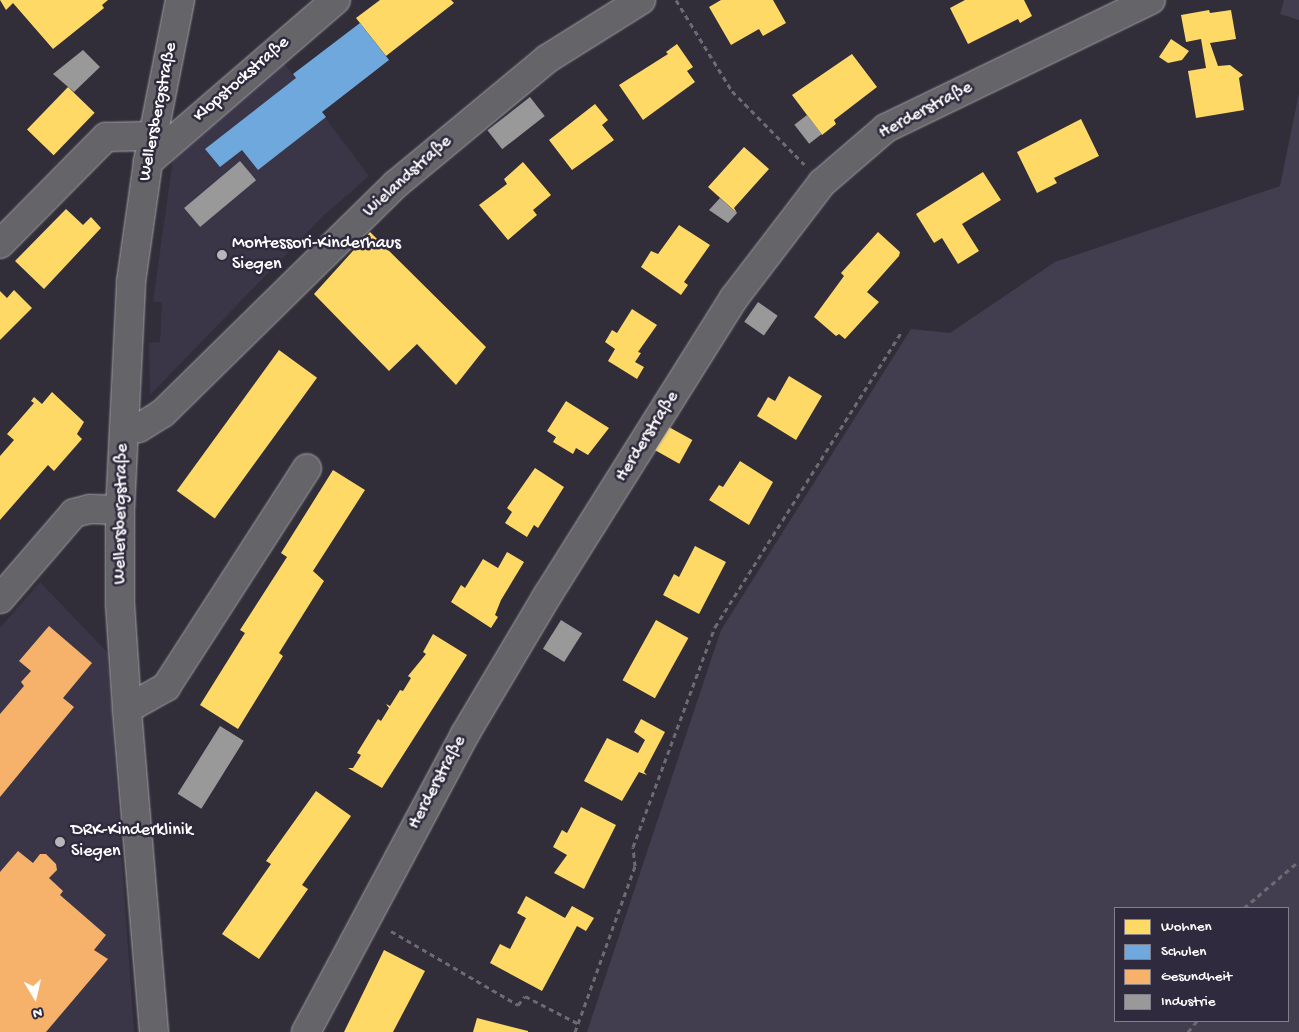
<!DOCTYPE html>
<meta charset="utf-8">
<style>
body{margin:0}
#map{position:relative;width:1299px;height:1032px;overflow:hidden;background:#312e39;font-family:"Gochi Hand",sans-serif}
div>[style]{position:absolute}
.built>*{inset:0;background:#3b3647}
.green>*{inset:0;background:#433e4f}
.homes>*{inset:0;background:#ffd966;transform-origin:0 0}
.schools>*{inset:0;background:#6fa8dc}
.health>*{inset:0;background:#f6b26b}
.industry>*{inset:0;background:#999;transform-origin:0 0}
.path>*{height:3px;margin-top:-1.5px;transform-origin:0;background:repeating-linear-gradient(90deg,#6d6b71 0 5px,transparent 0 9px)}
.roads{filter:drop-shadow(0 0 1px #a2a1a6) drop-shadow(0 0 1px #a2a1a6)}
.minor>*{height:28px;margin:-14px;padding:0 14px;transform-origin:14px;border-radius:14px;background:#656469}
.dots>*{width:14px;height:14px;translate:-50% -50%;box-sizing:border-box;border:2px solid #2f2a3d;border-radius:50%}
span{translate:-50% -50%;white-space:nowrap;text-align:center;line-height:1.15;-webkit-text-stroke:5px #2f2a3d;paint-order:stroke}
.street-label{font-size:18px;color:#fff}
.poi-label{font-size:18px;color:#fff}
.left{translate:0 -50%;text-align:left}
.legend{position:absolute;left:1114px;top:907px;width:175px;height:115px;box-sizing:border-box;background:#2f2a3d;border:1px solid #827f8b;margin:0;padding:6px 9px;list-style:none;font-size:15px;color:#fff}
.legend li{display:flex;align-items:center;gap:10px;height:25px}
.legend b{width:25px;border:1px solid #827f8b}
.north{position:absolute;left:10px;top:972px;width:50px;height:50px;-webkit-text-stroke:4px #2f2a3d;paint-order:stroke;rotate:171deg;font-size:14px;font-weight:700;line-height:20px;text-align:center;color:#fff}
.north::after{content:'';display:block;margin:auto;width:18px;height:22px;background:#fff;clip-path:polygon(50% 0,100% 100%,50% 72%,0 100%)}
</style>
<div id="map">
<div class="built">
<i style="clip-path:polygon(284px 63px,369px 176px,323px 216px,150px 395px,149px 343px,160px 342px,162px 302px,153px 302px,173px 159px)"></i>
<i style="clip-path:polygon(40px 582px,107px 652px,134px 1032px,0 1032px,0 628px)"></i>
</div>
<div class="green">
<i style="clip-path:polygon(1284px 0,1299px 0,1299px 20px,1280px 14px)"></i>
<i style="clip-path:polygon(evenodd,1299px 93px,1299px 1032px,587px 1032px,721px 630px,911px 329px,950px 333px,1055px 262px,1280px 186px,1299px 93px,1115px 908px,1288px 908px,1288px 1021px,1115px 1021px,1115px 908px)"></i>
</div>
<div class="homes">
<i style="clip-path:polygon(0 0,108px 0,102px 5px,104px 8px,53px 49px,13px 3px,6px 10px)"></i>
<i style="clip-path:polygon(380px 0,451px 0,454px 3px,386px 56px,356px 18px)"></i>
<i style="clip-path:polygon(721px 0,773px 0,786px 23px,763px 36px,759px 29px,731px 45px,709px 7px)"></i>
<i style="clip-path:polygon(965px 0,1024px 0,1032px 16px,1020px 23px,1018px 19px,968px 44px,950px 8px)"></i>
<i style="clip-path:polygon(1209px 10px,1210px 13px,1231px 10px,1236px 39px,1210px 43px,1218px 66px,1230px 65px,1243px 75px,1239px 78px,1244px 110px,1196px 118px,1188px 71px,1206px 68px,1201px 39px,1186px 42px,1181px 15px)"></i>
<i style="clip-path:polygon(1171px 39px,1189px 51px,1182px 60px,1168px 63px,1159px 57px)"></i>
<i style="clip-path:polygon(677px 44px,693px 67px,687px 71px,695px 82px,643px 120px,619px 85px,668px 54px,666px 52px)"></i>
<i style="clip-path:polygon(852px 54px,877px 87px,834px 120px,836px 124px,822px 135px,792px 95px)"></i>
<i style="left:68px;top:87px;width:37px;height:59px;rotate:44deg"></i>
<i style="clip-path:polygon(595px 104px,608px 120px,602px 125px,614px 140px,572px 170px,549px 140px)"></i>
<i style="clip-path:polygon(1081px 119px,1099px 156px,1054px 178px,1057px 183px,1037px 193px,1017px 152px)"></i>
<i style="clip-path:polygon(744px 147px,769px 169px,734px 208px,737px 213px,708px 187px)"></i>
<i style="clip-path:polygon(523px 162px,551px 195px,533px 210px,537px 215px,508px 240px,479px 205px,507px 184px,504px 179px)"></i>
<i style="clip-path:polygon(983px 172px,1001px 200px,962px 224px,979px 251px,958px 264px,942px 238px,934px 243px,916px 214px)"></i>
<i style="clip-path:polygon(66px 209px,83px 225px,91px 217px,101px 228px,44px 289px,15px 261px)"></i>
<i style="clip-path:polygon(679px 225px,710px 245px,684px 282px,688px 285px,681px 295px,641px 267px,651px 251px,658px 254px)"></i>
<i style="clip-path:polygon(370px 232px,486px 347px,456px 385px,417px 344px,389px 371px,314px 294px)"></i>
<i style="clip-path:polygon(878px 232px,900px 252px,899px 256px,867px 292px,879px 302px,845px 339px,839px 334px,836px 336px,814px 317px,844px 276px,841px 273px)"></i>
<i style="clip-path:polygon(14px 290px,32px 308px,0 340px,0 291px,7px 298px)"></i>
<i style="clip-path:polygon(632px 309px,657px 325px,638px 352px,641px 353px,635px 362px,644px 367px,637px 379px,608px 361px,615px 349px,605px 342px,612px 330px,617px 333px)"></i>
<i style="left:279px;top:350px;width:47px;height:174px;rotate:36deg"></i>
<i style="clip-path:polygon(789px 376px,822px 396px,796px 440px,757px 416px,768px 397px,775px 401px)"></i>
<i style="clip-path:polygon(52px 392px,84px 422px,77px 434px,82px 439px,54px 471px,48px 465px,0 520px,0 456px,14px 440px,7px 434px,34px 403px,31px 401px,34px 397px,42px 404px)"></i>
<i style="clip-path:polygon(566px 401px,609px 428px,588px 455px,576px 448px,573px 454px,553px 442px,556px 437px,547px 431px)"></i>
<i style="left:667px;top:426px;width:29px;height:27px;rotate:29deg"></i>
<i style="clip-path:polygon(740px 461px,773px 482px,749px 525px,709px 500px,719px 485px,723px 487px)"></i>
<i style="clip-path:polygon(535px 468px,564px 487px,538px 528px,534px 525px,527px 537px,505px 523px,512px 512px,507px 508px)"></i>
<i style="clip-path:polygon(333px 470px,365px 490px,313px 571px,324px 581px,279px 653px,283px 656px,238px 729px,200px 705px,245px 633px,240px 630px,287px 557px,281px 553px)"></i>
<i style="clip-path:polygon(695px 546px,726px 562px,699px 614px,663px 595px,674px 574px,679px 577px)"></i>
<i style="clip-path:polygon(507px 552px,524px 562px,501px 600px,495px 615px,498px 617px,491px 628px,451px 602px,461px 585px,465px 588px,483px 559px,498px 568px)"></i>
<i style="left:656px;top:620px;width:37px;height:69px;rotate:29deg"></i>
<i style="clip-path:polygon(433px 634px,467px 655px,382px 788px,348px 768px,353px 768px,361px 755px,357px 753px,378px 719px,381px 721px,389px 708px,386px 704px,390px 706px,400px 690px,403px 691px,411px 678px,408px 676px,426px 654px,423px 652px)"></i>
<i style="clip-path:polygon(641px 719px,665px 732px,644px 772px,647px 775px,639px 772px,622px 801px,584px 781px,607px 738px,638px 753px,645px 740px,634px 732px)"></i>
<i style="clip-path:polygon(316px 791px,351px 816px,302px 885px,308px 889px,259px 959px,222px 934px,271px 864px,266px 861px)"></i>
<i style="clip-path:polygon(581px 807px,616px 825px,584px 889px,554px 873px,567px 855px,553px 847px,562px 830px,567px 833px)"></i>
<i style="clip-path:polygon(526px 896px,565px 918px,572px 906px,594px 918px,586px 931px,577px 926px,542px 991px,490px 963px,500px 944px,510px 949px,526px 918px,517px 913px)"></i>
<i style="clip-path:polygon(384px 950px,425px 971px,393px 1032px,344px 1032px)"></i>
<i style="clip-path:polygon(477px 1018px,528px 1031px,528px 1032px,473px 1032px)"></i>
</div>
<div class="schools">
<i style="clip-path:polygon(360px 23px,389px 60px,322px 112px,326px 117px,258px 170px,242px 150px,220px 167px,205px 149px,296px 78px,293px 74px)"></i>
</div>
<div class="health">
<i style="clip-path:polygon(49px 626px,92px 663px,63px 698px,74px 707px,0 797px,0 714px,24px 686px,21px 682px,31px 671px,19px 661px)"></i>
<i style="clip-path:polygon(18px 851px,33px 863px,40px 854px,46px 854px,56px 864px,57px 870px,49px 878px,63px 891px,60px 895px,106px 935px,94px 950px,108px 959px,46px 1032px,0 1032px,0 872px)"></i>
</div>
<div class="industry">
<i style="clip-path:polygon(83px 50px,100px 67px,74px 92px,53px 74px)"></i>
<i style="left:530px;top:97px;width:24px;height:54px;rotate:52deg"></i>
<i style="left:807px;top:115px;width:24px;height:16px;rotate:52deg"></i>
<i style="left:240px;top:161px;width:25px;height:73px;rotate:50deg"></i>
<i style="clip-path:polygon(720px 198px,737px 213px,728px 223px,709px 210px)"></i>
<i style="left:758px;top:302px;width:24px;height:24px;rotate:35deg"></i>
<i style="left:561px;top:620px;width:25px;height:34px;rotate:32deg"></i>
<i style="left:220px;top:726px;width:28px;height:80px;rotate:32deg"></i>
</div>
<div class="path">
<i style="left:676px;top:0;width:107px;rotate:58.4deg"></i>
<i style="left:732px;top:91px;width:103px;rotate:45.4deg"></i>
<i style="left:1244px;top:908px;width:72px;rotate:-40.5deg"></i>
<i style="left:391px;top:931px;width:147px;rotate:30.2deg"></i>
<i style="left:518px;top:1005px;width:11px;rotate:-52deg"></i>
<i style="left:525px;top:996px;width:59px;rotate:27.4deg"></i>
<i style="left:575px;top:1032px;width:177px;rotate:-70.1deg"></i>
<i style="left:635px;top:866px;width:19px;rotate:-96deg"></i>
<i style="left:633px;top:847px;width:235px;rotate:-69.6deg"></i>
<i style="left:715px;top:627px;width:350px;rotate:-57.7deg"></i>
<i style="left:1188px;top:1032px;width:14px;rotate:-51deg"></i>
</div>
<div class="roads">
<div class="minor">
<i style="left:148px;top:162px;width:248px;rotate:-40.8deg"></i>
<i style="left:0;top:244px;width:151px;rotate:-45.3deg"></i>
<i style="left:106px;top:137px;width:47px;rotate:-1.2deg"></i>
<i style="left:124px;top:430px;width:15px;rotate:-8deg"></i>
<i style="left:139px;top:428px;width:28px;rotate:-32deg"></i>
<i style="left:163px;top:413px;width:327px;rotate:-44.5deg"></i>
<i style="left:396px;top:184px;width:196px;rotate:-39.6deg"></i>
<i style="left:547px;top:59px;width:111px;rotate:-32.1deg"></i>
<i style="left:0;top:599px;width:113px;rotate:-49.3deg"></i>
<i style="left:74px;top:513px;width:16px;rotate:-14deg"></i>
<i style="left:90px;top:509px;width:30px;rotate:2deg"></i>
<i style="left:127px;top:709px;width:45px;rotate:-29.4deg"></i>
<i style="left:166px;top:687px;width:260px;rotate:-57.2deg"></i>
<i style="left:154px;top:1032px;width:324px;rotate:-94.8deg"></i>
<i style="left:127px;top:709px;width:105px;rotate:-93.8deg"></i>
<i style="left:120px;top:604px;width:94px;rotate:-90deg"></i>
<i style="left:120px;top:510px;width:228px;rotate:-87.2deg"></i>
<i style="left:131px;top:282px;width:121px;rotate:-81.9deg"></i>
<i style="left:148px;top:162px;width:165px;rotate:-78.8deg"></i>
<i style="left:306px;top:1032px;width:338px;rotate:-61.9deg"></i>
<i style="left:465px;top:734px;width:161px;rotate:-59.3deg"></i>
<i style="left:547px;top:596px;width:352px;rotate:-57.9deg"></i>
<i style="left:734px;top:298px;width:145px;rotate:-52.6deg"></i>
<i style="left:822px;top:183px;width:84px;rotate:-40.7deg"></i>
<i style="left:886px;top:128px;width:294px;rotate:-25.8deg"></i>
</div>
</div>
<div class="dots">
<i style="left:222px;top:255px;background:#b7b6ba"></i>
<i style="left:60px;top:842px;background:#b7b6ba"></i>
</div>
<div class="street-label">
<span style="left:242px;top:80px;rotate:-41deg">Klopstockstraße</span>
<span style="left:926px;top:111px;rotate:-28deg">Herderstraße</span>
<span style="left:159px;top:112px;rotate:-79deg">Wellersbergstraße</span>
<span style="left:408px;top:177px;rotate:-42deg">Wielandstraße</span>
<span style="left:648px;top:437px;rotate:-58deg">Herderstraße</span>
<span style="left:122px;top:514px;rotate:-89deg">Wellersbergstraße</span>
<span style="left:438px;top:783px;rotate:-62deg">Herderstraße</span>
</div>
<div class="poi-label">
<span class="left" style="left:232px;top:255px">Montessori-Kinderhaus<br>Siegen</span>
<span class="left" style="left:71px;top:842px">DRK-Kinderklinik<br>Siegen</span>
</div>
<ul class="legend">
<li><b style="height:14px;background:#ffd966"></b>Wohnen</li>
<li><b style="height:14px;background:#6fa8dc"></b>Schulen</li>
<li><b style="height:14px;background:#f6b26b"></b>Gesundheit</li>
<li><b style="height:14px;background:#999"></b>Industrie</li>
</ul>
<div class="north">N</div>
</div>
